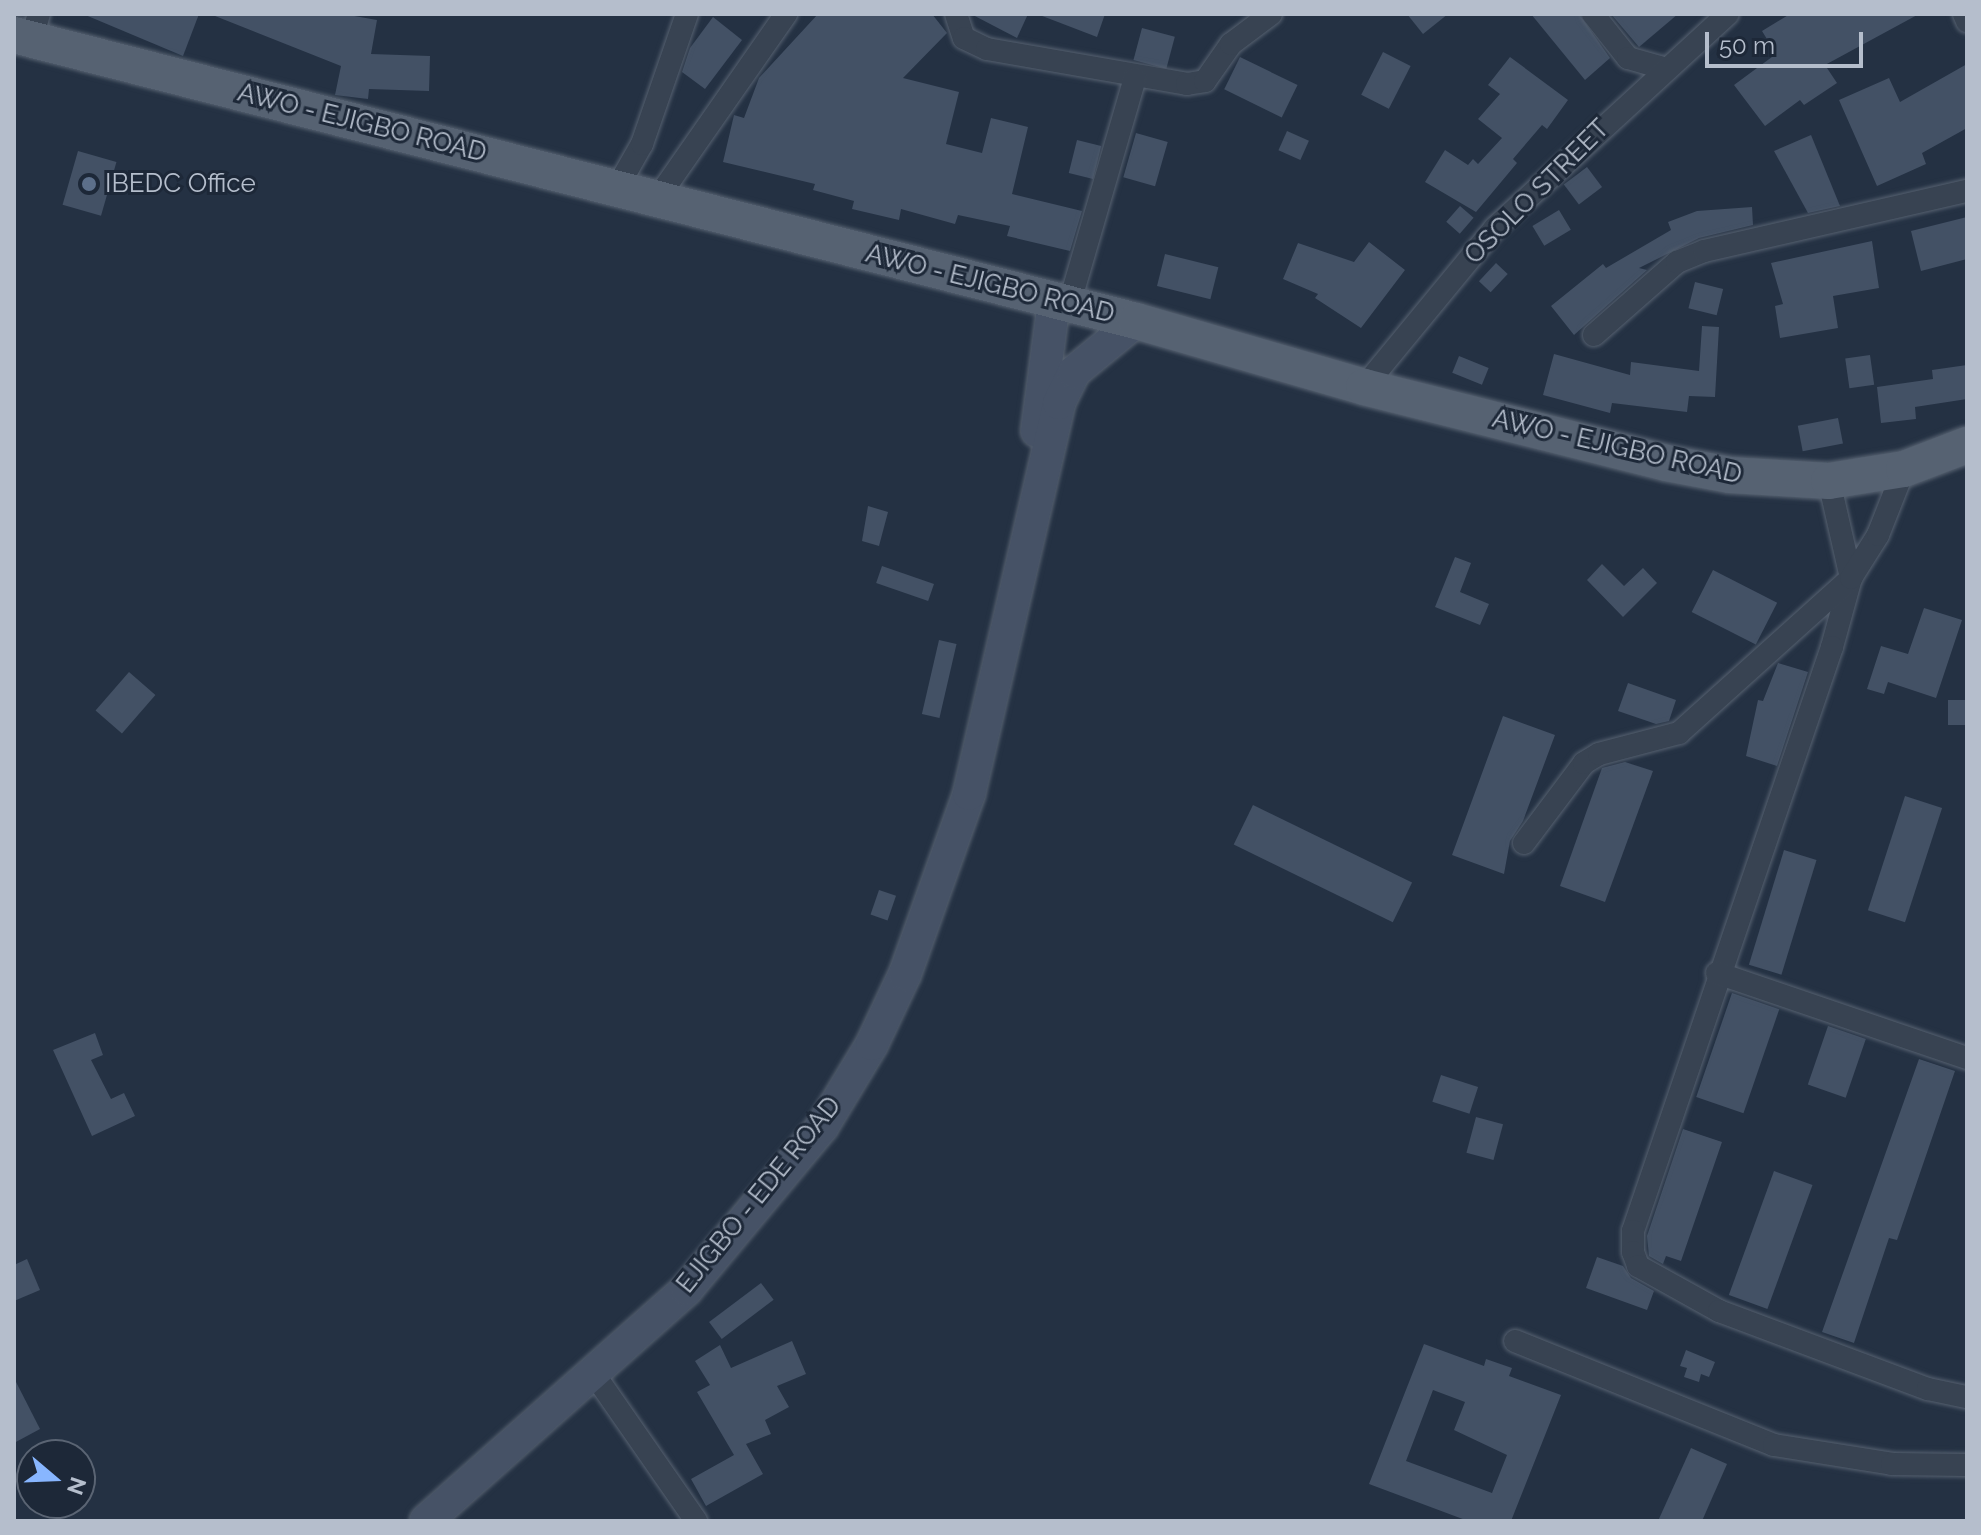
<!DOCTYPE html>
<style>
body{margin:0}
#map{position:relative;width:1981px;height:1535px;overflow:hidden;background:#243143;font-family:Raleway,sans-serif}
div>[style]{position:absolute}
.building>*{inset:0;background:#435165;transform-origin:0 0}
.roads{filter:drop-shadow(0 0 2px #566170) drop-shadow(0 0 2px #566170)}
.street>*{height:22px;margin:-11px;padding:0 11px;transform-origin:11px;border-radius:11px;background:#384352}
.secondary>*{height:32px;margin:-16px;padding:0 16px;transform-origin:16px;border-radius:16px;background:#465266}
.primary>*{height:36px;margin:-18px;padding:0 18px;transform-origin:18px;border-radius:18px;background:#566272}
.dots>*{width:22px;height:22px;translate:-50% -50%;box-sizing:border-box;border:4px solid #1d2838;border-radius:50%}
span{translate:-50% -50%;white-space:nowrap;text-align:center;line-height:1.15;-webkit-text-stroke:6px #1d2838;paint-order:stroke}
.street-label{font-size:26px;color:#b5becc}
.poi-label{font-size:26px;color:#b5becc}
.left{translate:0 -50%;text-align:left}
.frame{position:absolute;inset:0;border:16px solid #b5becc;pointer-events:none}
.north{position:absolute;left:16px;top:1439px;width:80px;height:80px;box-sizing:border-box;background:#1d2838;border:2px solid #5a6473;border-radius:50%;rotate:109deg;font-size:22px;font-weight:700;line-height:32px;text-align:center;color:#b5becc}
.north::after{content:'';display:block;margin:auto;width:28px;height:36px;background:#88b6ff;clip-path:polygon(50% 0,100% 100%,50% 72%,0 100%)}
.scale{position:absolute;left:1705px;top:32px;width:158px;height:36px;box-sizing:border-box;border:4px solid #b5becc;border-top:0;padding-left:10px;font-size:24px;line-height:28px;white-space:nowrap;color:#b5becc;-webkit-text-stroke:6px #1d2838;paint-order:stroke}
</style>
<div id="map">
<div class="building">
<i style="clip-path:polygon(83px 14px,199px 14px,183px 56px)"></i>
<i style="clip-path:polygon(210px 14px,343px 14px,377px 20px,371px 54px,430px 56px,429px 91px,369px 89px,368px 99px,335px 95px,341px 66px)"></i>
<i style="clip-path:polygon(818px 14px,932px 14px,947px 33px,903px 78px,959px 92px,946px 144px,982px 153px,991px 118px,1028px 127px,1012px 194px,1082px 211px,1070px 251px,1007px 236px,1010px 226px,958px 215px,955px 224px,901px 209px,899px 220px,852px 209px,854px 201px,813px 190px,815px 184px,723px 162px,734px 115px,744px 118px,759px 78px)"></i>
<i style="clip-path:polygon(971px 14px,1028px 14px,1017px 38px)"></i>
<i style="clip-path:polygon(1037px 14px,1105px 14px,1097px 37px)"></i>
<i style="clip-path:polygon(1407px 14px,1448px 14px,1423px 34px)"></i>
<i style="clip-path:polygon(1531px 14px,1579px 14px,1610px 58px,1585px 80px)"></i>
<i style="clip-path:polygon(1611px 14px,1678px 14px,1639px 47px)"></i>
<i style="clip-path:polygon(1790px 14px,1919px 14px,1825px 65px,1837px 83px,1804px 105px,1800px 100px,1765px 126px,1734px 85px,1776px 54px,1762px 31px)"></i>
<i style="clip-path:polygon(713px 17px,742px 40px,705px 89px,682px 72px,690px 48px)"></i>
<i style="left:1142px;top:28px;width:34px;height:33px;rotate:15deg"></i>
<i style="left:1383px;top:52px;width:31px;height:48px;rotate:27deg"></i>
<i style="left:1240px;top:57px;width:64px;height:36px;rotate:26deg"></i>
<i style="clip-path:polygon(1510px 57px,1568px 100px,1547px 129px,1542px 125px,1513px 159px,1517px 163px,1476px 212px,1425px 182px,1445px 150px,1468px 165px,1473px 159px,1478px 164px,1502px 138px,1478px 119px,1500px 94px,1488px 85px)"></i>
<i style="clip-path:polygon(1967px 64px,1967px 128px,1922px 153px,1926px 164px,1877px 186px,1839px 100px,1889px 78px,1900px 102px)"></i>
<i style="left:1287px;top:131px;width:24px;height:21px;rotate:24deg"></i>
<i style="left:1136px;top:133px;width:33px;height:46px;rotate:16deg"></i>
<i style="clip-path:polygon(1811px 135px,1840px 206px,1808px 213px,1774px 151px)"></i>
<i style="left:1077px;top:140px;width:25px;height:34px;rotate:14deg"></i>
<i style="left:78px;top:151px;width:40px;height:56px;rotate:16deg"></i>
<i style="left:1587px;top:167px;width:25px;height:29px;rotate:53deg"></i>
<i style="left:1460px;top:206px;width:18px;height:21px;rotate:41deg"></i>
<i style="clip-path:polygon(1752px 207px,1753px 225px,1699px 238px,1639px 268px,1647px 270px,1574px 335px,1551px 306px,1603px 264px,1606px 268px,1671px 230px,1668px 222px,1697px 211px)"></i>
<i style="left:1559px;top:210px;width:23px;height:31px;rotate:59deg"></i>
<i style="clip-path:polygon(1967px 217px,1967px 259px,1921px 271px,1911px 231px)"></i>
<i style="clip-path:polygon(1872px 241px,1879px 288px,1833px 296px,1838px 328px,1780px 338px,1775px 306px,1783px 304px,1771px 263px)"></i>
<i style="clip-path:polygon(1369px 242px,1405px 270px,1361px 328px,1315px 298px,1318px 294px,1283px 279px,1298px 243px,1354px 262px)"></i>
<i style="left:1165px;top:254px;width:55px;height:33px;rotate:14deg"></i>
<i style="left:1496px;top:263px;width:16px;height:25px;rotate:43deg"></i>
<i style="left:1695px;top:282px;width:29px;height:27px;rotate:14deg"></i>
<i style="clip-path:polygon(1702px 326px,1719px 327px,1715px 397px,1689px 396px,1687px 412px,1612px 403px,1610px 413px,1543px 395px,1554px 354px,1630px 375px,1631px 362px,1699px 371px)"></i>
<i style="left:1870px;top:355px;width:30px;height:25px;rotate:82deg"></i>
<i style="left:1459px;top:356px;width:32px;height:18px;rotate:22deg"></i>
<i style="clip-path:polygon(1967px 365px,1967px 399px,1915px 407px,1916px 419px,1881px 423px,1877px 387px,1933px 379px,1932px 370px)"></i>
<i style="left:1838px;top:418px;width:26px;height:41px;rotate:79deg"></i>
<i style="clip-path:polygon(868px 506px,888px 512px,879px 546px,862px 541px)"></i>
<i style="clip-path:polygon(1455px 557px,1471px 563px,1460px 592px,1489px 604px,1480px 625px,1435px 607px)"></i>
<i style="clip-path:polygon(1602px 564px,1624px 586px,1643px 568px,1657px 583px,1623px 617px,1587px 580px)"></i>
<i style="left:882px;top:566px;width:55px;height:18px;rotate:19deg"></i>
<i style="left:1713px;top:570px;width:72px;height:47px;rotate:27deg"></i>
<i style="clip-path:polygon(1924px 608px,1962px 620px,1936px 698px,1888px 682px,1884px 694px,1867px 689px,1881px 646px,1908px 654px)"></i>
<i style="left:939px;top:640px;width:18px;height:76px;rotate:13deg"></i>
<i style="clip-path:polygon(1778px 663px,1808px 672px,1777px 766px,1746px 756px,1758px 700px,1763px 701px)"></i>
<i style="left:129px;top:672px;width:35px;height:51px;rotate:41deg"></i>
<i style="clip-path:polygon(1628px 683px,1676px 700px,1669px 721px,1656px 724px,1618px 711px)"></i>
<i style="left:1967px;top:700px;width:25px;height:19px;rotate:90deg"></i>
<i style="clip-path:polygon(1503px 716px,1555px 735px,1523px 821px,1510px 841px,1504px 874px,1452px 855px)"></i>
<i style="clip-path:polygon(1625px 762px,1653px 771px,1605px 902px,1560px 886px,1602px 768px)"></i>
<i style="left:1905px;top:796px;width:39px;height:120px;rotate:18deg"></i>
<i style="left:1253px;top:805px;width:177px;height:44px;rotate:26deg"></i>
<i style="left:1784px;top:850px;width:34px;height:120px;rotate:17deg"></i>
<i style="left:879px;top:890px;width:18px;height:26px;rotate:19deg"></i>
<i style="left:1732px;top:993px;width:50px;height:110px;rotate:19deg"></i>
<i style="left:1828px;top:1026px;width:40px;height:62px;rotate:19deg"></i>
<i style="clip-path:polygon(95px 1033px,103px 1055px,91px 1060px,111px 1099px,124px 1093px,135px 1116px,92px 1136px,53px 1050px)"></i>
<i style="clip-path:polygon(1919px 1059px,1955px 1071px,1897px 1240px,1889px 1238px,1854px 1343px,1822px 1332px)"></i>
<i style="left:1441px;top:1075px;width:39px;height:28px;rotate:18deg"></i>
<i style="left:1476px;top:1117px;width:28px;height:37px;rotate:15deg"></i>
<i style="clip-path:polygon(1683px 1129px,1722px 1142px,1681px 1261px,1666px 1256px,1663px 1264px,1649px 1256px,1647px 1236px)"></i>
<i style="left:1774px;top:1171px;width:41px;height:132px;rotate:20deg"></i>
<i style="clip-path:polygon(1597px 1257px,1623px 1266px,1631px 1278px,1654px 1291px,1647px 1310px,1586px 1288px)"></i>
<i style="clip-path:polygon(27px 1259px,40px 1290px,14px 1301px,14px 1265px)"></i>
<i style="left:761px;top:1283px;width:21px;height:65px;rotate:53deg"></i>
<i style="clip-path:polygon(792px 1341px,806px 1374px,777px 1386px,789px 1407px,765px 1420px,771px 1434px,746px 1444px,763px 1474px,706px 1506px,691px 1479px,734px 1455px,697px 1392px,710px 1385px,695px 1361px,720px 1345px,731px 1368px)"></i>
<i style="clip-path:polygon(evenodd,1424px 1344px,1484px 1366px,1486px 1359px,1512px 1368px,1509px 1376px,1561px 1395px,1511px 1521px,1468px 1521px,1369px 1484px,1424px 1344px,1433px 1390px,1465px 1402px,1454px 1430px,1507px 1455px,1492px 1493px,1406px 1461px,1433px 1390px)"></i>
<i style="clip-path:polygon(1686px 1350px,1715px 1362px,1709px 1377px,1701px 1374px,1699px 1382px,1684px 1377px,1687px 1368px,1680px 1366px)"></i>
<i style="clip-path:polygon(14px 1378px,40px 1429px,14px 1443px)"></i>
<i style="clip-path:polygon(1691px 1448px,1727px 1464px,1702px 1521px,1658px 1521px)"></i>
</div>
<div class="roads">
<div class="street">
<i style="left:956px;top:14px;width:25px;rotate:72deg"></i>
<i style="left:964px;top:38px;width:25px;rotate:26deg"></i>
<i style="left:987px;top:49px;width:203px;rotate:9.9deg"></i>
<i style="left:1187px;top:84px;width:18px;rotate:-9deg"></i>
<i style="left:1205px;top:81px;width:45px;rotate:-54.9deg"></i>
<i style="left:1231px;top:44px;width:50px;rotate:-36.9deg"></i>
<i style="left:1593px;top:14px;width:56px;rotate:51.5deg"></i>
<i style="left:1628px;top:58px;width:37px;rotate:16deg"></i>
<i style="left:1964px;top:14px;width:8px;rotate:67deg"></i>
<i style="left:31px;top:40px;width:27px;rotate:-73deg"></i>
<i style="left:617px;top:188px;width:51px;rotate:-60.4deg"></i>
<i style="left:642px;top:144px;width:138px;rotate:-70.9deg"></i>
<i style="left:657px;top:199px;width:226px;rotate:-55.1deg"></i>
<i style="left:1069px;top:305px;width:236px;rotate:-73.8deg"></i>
<i style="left:1594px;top:335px;width:111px;rotate:-41.3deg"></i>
<i style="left:1677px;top:262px;width:29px;rotate:-22deg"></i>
<i style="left:1704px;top:251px;width:270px;rotate:-12.9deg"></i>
<i style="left:1364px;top:387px;width:206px;rotate:-50.5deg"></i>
<i style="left:1495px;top:228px;width:316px;rotate:-42.6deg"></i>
<i style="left:1829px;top:481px;width:99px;rotate:77.2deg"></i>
<i style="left:1851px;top:578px;width:72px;rotate:105.4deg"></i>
<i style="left:1832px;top:647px;width:617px;rotate:108.82deg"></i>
<i style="left:1633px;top:1231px;width:21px;rotate:90deg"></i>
<i style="left:1633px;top:1252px;width:15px;rotate:70deg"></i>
<i style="left:1638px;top:1266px;width:93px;rotate:29.1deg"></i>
<i style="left:1719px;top:1311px;width:223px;rotate:20.5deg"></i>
<i style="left:1928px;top:1389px;width:40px;rotate:12deg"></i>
<i style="left:1524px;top:843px;width:100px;rotate:-53.1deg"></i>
<i style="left:1584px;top:763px;width:17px;rotate:-31deg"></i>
<i style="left:1599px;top:754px;width:83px;rotate:-14.7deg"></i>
<i style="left:1679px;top:733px;width:232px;rotate:-42deg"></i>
<i style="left:1851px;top:578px;width:51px;rotate:-57.9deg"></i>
<i style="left:1878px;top:535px;width:71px;rotate:-68.5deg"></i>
<i style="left:1717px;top:973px;width:264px;rotate:18.8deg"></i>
<i style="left:1515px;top:1341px;width:279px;rotate:21.9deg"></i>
<i style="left:1774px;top:1445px;width:120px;rotate:9.1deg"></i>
<i style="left:1892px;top:1464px;width:75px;rotate:0.8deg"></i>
<i style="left:594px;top:1374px;width:179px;rotate:55.2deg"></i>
</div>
<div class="secondary">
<i style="left:1037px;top:431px;width:131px;rotate:-82.5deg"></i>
<i style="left:426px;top:1521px;width:349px;rotate:-41.6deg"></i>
<i style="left:687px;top:1289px;width:211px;rotate:-50.2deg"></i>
<i style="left:822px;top:1127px;width:97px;rotate:-58.9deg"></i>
<i style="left:872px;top:1044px;width:77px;rotate:-64.8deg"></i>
<i style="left:905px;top:974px;width:191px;rotate:-70.4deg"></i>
<i style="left:969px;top:794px;width:401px;rotate:-77deg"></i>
<i style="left:1059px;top:403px;width:34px;rotate:-64deg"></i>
<i style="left:1074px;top:372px;width:80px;rotate:-39.4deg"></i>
</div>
<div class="primary">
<i style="left:14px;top:35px;width:1158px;rotate:14.3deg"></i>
<i style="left:1136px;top:321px;width:237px;rotate:16.1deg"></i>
<i style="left:1364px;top:387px;width:311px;rotate:14.1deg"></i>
<i style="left:1666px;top:463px;width:65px;rotate:10.6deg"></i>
<i style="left:1730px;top:475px;width:99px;rotate:3.5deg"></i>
<i style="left:1829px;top:481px;width:76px;rotate:-9.1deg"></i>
<i style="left:1904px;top:469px;width:67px;rotate:-20.9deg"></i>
</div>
</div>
<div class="dots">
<i style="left:89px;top:184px;background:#5c6f8a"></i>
</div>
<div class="street-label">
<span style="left:362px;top:123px;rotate:14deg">AWO - EJIGBO ROAD</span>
<span style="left:1537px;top:192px;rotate:-45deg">OSOLO STREET</span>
<span style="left:990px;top:284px;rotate:14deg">AWO - EJIGBO ROAD</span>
<span style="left:1617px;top:447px;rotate:13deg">AWO - EJIGBO ROAD</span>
<span style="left:759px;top:1195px;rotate:-51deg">EJIGBO - EDE ROAD</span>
</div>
<div class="poi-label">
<span class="left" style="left:105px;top:184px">IBEDC Office</span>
</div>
<div class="frame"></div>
<div class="north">N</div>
<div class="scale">50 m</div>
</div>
